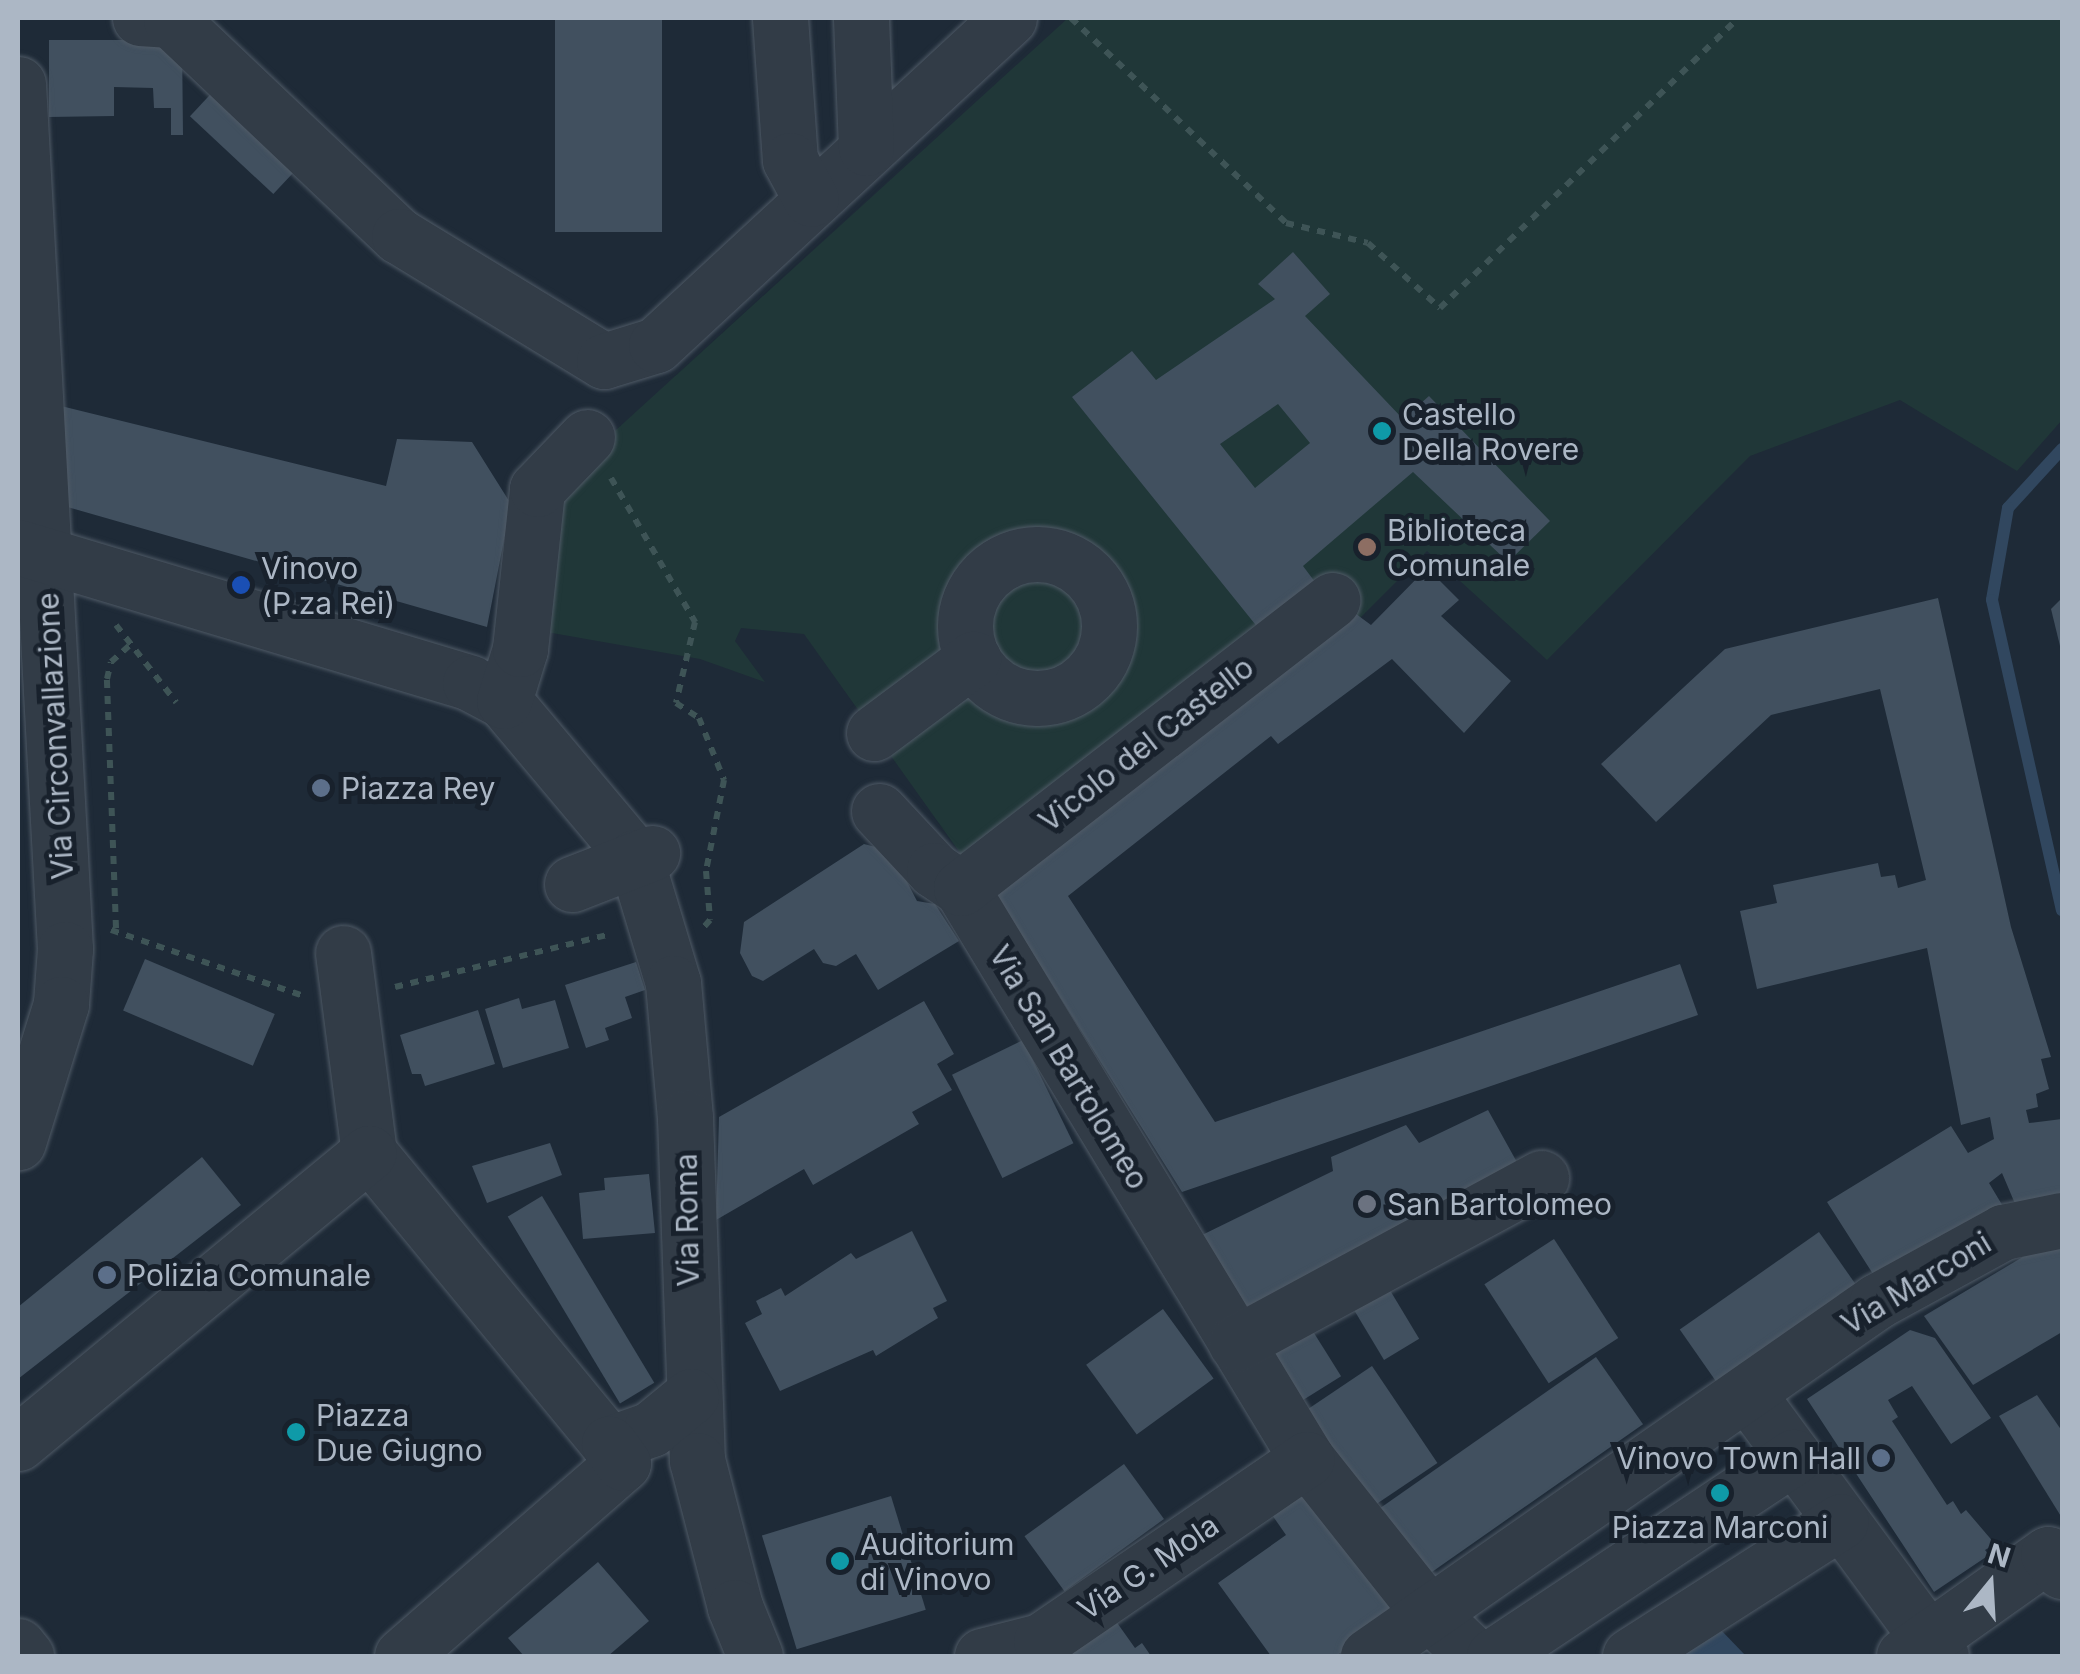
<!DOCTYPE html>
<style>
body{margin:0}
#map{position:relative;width:2080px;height:1674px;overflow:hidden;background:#1e2a37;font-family:Inter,sans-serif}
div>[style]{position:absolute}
.green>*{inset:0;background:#203738}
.water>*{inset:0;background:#31475f}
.stream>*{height:12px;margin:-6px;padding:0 6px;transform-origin:6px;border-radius:6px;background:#31475f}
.building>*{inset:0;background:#41505f;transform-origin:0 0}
.path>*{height:6px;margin-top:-3px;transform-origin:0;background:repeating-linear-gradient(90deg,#3e5456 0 8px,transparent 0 16px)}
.roads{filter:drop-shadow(0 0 2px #4f5a66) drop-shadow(0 0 2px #4f5a66)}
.minor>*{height:55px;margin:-27.5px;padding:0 27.5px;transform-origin:27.5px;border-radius:27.5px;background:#323c47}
.minor>.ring{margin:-27.5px;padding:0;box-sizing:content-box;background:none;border:55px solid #323c47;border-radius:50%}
.dots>*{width:28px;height:28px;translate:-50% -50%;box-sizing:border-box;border:5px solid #18212c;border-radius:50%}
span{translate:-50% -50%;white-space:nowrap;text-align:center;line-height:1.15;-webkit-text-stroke:10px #18212c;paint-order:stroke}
.poi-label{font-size:30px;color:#acb7c5}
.left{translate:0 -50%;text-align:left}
.right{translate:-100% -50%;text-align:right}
.street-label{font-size:30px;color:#acb7c5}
.frame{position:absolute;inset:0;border:20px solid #acb7c5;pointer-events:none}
.north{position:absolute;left:1940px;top:1534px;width:100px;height:100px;-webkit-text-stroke:8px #18212c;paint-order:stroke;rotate:18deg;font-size:28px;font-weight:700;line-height:40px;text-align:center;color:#acb7c5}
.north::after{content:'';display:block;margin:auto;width:35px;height:45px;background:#acb7c5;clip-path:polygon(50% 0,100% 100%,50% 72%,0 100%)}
</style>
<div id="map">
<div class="green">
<i style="clip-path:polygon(1068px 18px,2062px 18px,2062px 420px,2017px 471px,1900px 400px,1750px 456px,1547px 660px,1427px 551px,1355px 623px,963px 857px,804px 634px,741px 628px,735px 641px,765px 682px,700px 659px,535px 630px,548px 492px)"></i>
</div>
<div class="water">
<i style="clip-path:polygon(1720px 1629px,1746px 1656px,1676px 1656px)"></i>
</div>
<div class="stream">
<i style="left:2062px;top:449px;width:80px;rotate:132.5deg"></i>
<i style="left:2008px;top:508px;width:93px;rotate:99.9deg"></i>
<i style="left:1992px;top:600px;width:318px;rotate:77.3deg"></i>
</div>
<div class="building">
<i style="left:555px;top:18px;width:107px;height:214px"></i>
<i style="clip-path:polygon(49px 40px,182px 40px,183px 135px,171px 135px,171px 108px,154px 108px,153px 88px,114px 87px,114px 116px,49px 117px)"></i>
<i style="left:222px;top:82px;width:114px;height:47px;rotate:43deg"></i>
<i style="clip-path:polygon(evenodd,1293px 252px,1330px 294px,1305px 316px,1403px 419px,1429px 396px,1550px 521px,1508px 562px,1413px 472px,1303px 566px,1318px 586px,1263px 634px,1072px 397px,1132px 351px,1156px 380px,1275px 299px,1258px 284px,1293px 252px,1278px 404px,1310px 443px,1255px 488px,1220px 444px,1278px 404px)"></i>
<i style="clip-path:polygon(57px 405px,386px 486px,397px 439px,472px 442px,511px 504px,487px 627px,64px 506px)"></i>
<i style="clip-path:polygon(1427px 568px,1459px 600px,1441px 616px,1511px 681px,1464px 733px,1392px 659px,1278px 744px,1271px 736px,1068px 896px,1215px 1122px,1680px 964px,1698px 1015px,1182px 1192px,988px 882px,1348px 608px,1371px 625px)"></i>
<i style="clip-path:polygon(1938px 598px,2011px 927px,2051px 1057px,2041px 1059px,2049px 1089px,2036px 1094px,2038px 1107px,2026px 1110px,2029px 1123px,2062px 1119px,2062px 1201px,2016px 1206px,2002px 1173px,1989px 1183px,2004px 1208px,1880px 1285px,1827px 1202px,1951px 1126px,1968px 1153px,1994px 1139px,1990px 1117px,1961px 1125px,1927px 948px,1757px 989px,1740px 911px,1777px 903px,1773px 885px,1878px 863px,1881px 877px,1895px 875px,1898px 888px,1926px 880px,1880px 689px,1771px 715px,1656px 822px,1601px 764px,1725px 649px)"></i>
<i style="clip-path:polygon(2062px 598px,2062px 650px,2061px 650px,2051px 609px)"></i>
<i style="clip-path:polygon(864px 844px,891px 851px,917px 901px,935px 904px,959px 941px,878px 990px,856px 954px,836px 966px,823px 963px,814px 949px,763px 981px,752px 976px,740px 953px,744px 922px)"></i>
<i style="left:145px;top:959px;width:141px;height:56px;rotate:23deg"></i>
<i style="clip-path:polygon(636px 962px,645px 990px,625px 997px,632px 1018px,605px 1028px,609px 1040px,586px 1048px,565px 985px)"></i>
<i style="clip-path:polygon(519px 998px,522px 1009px,555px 1000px,569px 1048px,503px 1068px,485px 1009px)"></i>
<i style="clip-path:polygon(924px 1001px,954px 1054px,937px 1064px,952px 1090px,912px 1112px,919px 1124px,813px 1185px,804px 1169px,716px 1220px,719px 1117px)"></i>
<i style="clip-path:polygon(478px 1010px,495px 1064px,425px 1086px,421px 1074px,412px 1074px,400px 1035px)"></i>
<i style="left:1023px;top:1040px;width:115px;height:79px;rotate:64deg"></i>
<i style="clip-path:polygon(1488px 1110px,1523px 1173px,1246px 1327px,1200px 1236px,1333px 1171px,1331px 1157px,1406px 1125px,1419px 1143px)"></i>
<i style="clip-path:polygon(550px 1143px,562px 1175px,487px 1203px,472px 1166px)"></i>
<i style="clip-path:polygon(202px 1157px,241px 1205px,18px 1379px,18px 1307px)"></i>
<i style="clip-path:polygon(649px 1174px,655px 1233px,583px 1239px,579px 1193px,605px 1190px,604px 1178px)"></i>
<i style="left:542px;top:1196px;width:218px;height:40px;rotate:59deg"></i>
<i style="clip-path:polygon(912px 1231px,947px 1301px,933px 1308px,938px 1318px,876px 1356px,873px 1350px,780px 1391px,745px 1323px,762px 1314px,756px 1301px,781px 1288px,785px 1296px,851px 1253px,856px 1259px)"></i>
<i style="left:1819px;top:1232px;width:74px;height:170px;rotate:55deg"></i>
<i style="left:1554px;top:1239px;width:118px;height:83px;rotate:57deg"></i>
<i style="clip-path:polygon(2051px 1240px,2062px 1244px,2062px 1332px,1973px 1385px,1924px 1316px)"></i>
<i style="left:1379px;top:1272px;width:78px;height:41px;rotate:59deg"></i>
<i style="left:1163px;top:1309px;width:86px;height:95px;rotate:54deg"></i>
<i style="left:1304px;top:1317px;width:70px;height:58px;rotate:58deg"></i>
<i style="clip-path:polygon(1910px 1330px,1935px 1338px,1991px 1418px,1951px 1444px,1912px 1386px,1888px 1400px,1898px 1417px,1892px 1421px,1947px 1505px,1953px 1501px,1961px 1514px,1966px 1510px,1995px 1544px,1985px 1550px,1989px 1555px,1934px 1592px,1807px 1399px)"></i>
<i style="left:1596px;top:1357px;width:82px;height:269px;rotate:55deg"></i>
<i style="left:1372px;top:1366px;width:117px;height:78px;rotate:56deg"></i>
<i style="clip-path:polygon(2037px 1395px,2062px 1431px,2062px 1518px,1999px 1416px)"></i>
<i style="left:1124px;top:1464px;width:68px;height:123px;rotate:54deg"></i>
<i style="clip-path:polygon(1308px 1481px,1395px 1615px,1336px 1656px,1271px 1656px,1218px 1583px,1286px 1535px,1268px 1509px)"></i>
<i style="left:891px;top:1496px;width:119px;height:135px;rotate:73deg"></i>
<i style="clip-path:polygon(598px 1562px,649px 1621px,608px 1656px,524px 1656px,508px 1638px)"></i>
<i style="clip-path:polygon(1108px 1610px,1135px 1648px,1142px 1643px,1151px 1656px,1042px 1656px)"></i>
</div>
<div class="path">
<i style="left:1071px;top:18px;width:297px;rotate:43.6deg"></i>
<i style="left:1286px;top:223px;width:84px;rotate:13.7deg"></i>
<i style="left:1368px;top:243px;width:97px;rotate:42.1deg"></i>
<i style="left:1440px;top:308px;width:416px;rotate:-44.2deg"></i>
<i style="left:611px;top:478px;width:167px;rotate:59.7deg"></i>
<i style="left:695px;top:622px;width:83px;rotate:103.2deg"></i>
<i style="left:676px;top:703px;width:27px;rotate:33deg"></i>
<i style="left:699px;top:718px;width:67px;rotate:68deg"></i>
<i style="left:724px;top:780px;width:93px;rotate:101.2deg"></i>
<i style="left:706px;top:871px;width:49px;rotate:85.3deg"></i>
<i style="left:710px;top:920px;width:11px;rotate:131deg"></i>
<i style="left:116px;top:625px;width:98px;rotate:52.1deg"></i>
<i style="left:116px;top:928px;width:249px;rotate:-92.1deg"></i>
<i style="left:107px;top:679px;width:17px;rotate:-77deg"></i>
<i style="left:111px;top:662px;width:24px;rotate:-42deg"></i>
<i style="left:111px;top:930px;width:201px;rotate:18.9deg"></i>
<i style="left:395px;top:987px;width:222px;rotate:-13.8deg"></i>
</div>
<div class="roads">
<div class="minor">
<i style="left:140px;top:18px;width:31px;rotate:4deg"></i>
<i style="left:171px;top:20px;width:314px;rotate:43.5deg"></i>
<i style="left:399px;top:236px;width:240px;rotate:31.4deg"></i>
<i style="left:604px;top:361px;width:54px;rotate:-17.1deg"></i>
<i style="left:656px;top:345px;width:481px;rotate:-42.8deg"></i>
<i style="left:780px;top:18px;width:142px;rotate:86deg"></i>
<i style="left:790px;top:160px;width:44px;rotate:61.7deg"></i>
<i style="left:861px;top:18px;width:130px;rotate:87.8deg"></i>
<i style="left:18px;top:84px;width:866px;rotate:86.89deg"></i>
<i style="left:65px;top:949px;width:55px;rotate:94.2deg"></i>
<i style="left:61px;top:1004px;width:145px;rotate:107.3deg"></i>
<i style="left:18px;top:547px;width:472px;rotate:16.7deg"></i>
<i style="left:470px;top:683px;width:38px;rotate:28deg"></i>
<i style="left:504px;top:701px;width:204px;rotate:50deg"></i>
<i style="left:635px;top:857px;width:132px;rotate:73.2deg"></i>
<i style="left:673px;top:983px;width:136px;rotate:84.9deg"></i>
<i style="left:685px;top:1118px;width:342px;rotate:88deg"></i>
<i style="left:697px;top:1460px;width:152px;rotate:75.5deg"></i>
<i style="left:735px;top:1607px;width:53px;rotate:67.8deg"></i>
<i class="ring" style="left:965px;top:554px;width:89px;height:89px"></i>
<i style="left:504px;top:701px;width:54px;rotate:-72.9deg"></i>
<i style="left:520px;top:649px;width:161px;rotate:-83.9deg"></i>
<i style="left:537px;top:489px;width:72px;rotate:-46.1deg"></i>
<i style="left:874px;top:733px;width:124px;rotate:-36.8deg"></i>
<i style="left:879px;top:811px;width:81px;rotate:47deg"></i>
<i style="left:934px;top:870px;width:32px;rotate:34deg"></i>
<i style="left:961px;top:888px;width:668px;rotate:58.79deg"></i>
<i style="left:1307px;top:1459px;width:196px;rotate:51.6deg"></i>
<i style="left:1429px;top:1613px;width:62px;rotate:43.7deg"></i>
<i style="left:572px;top:884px;width:86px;rotate:-21.2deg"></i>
<i style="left:961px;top:888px;width:470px;rotate:-37.8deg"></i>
<i style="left:343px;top:953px;width:202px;rotate:82.6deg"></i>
<i style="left:369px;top:1153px;width:377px;rotate:50.5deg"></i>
<i style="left:609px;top:1444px;width:45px;rotate:-19.7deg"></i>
<i style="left:651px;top:1429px;width:52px;rotate:-39.5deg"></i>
<i style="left:1236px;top:1343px;width:347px;rotate:-28.4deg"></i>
<i style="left:1747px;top:1393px;width:327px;rotate:53.6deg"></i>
<i style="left:18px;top:1443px;width:455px;rotate:-39.6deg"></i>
<i style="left:18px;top:1646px;width:13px;rotate:51deg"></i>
<i style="left:402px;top:1656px;width:293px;rotate:-41.1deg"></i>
<i style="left:623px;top:1463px;width:24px;rotate:-126deg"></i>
<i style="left:982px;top:1656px;width:61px;rotate:-14.3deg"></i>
<i style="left:1041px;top:1641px;width:322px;rotate:-34.4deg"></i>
<i style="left:1368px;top:1656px;width:621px;rotate:-34.89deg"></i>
<i style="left:1877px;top:1301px;width:144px;rotate:-28.7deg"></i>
<i style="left:2003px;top:1232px;width:60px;rotate:-11.5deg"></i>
<i style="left:1494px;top:1656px;width:360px;rotate:-33.6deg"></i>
<i style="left:1630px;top:1656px;width:250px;rotate:-32.6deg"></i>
<i style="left:1904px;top:1656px;width:176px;rotate:-35.3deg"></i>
<i style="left:2048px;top:1554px;width:22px;rotate:51deg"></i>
</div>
</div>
<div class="dots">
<i style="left:1382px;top:431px;background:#0f9aa8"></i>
<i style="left:1367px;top:547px;background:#8d6e63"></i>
<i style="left:241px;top:585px;background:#1a4fb4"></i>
<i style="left:321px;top:788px;background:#5c6f8a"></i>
<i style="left:1367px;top:1204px;background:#6b7280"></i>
<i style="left:107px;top:1275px;background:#5c6f8a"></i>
<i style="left:296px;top:1432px;background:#0f9aa8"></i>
<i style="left:1881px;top:1458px;background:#5c6f8a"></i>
<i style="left:1720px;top:1493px;background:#0f9aa8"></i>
<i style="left:840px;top:1561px;background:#0f9aa8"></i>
</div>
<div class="poi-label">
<span class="left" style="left:1402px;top:431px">Castello<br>Della Rovere</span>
<span class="left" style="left:1387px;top:547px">Biblioteca<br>Comunale</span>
<span class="left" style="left:261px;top:585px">Vinovo<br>(P.za Rei)</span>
<span class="left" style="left:341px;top:788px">Piazza Rey</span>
<span class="left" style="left:1387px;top:1204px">San Bartolomeo</span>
<span class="left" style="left:127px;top:1275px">Polizia Comunale</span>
<span class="left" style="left:316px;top:1432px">Piazza<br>Due Giugno</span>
<span class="right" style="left:1861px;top:1458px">Vinovo Town Hall</span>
<span style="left:1720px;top:1527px">Piazza Marconi</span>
<span class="left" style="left:860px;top:1561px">Auditorium<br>di Vinovo</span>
</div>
<div class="street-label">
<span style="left:55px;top:736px;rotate:-93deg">Via Circonvallazione</span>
<span style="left:1146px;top:744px;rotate:-38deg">Vicolo del Castello</span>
<span style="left:1069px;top:1067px;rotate:59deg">Via San Bartolomeo</span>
<span style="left:687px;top:1220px;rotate:-91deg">Via Roma</span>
<span style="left:1916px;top:1283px;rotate:-31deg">Via Marconi</span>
<span style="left:1148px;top:1567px;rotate:-34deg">Via G. Mola</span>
</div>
<div class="frame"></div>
<div class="north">N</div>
</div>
